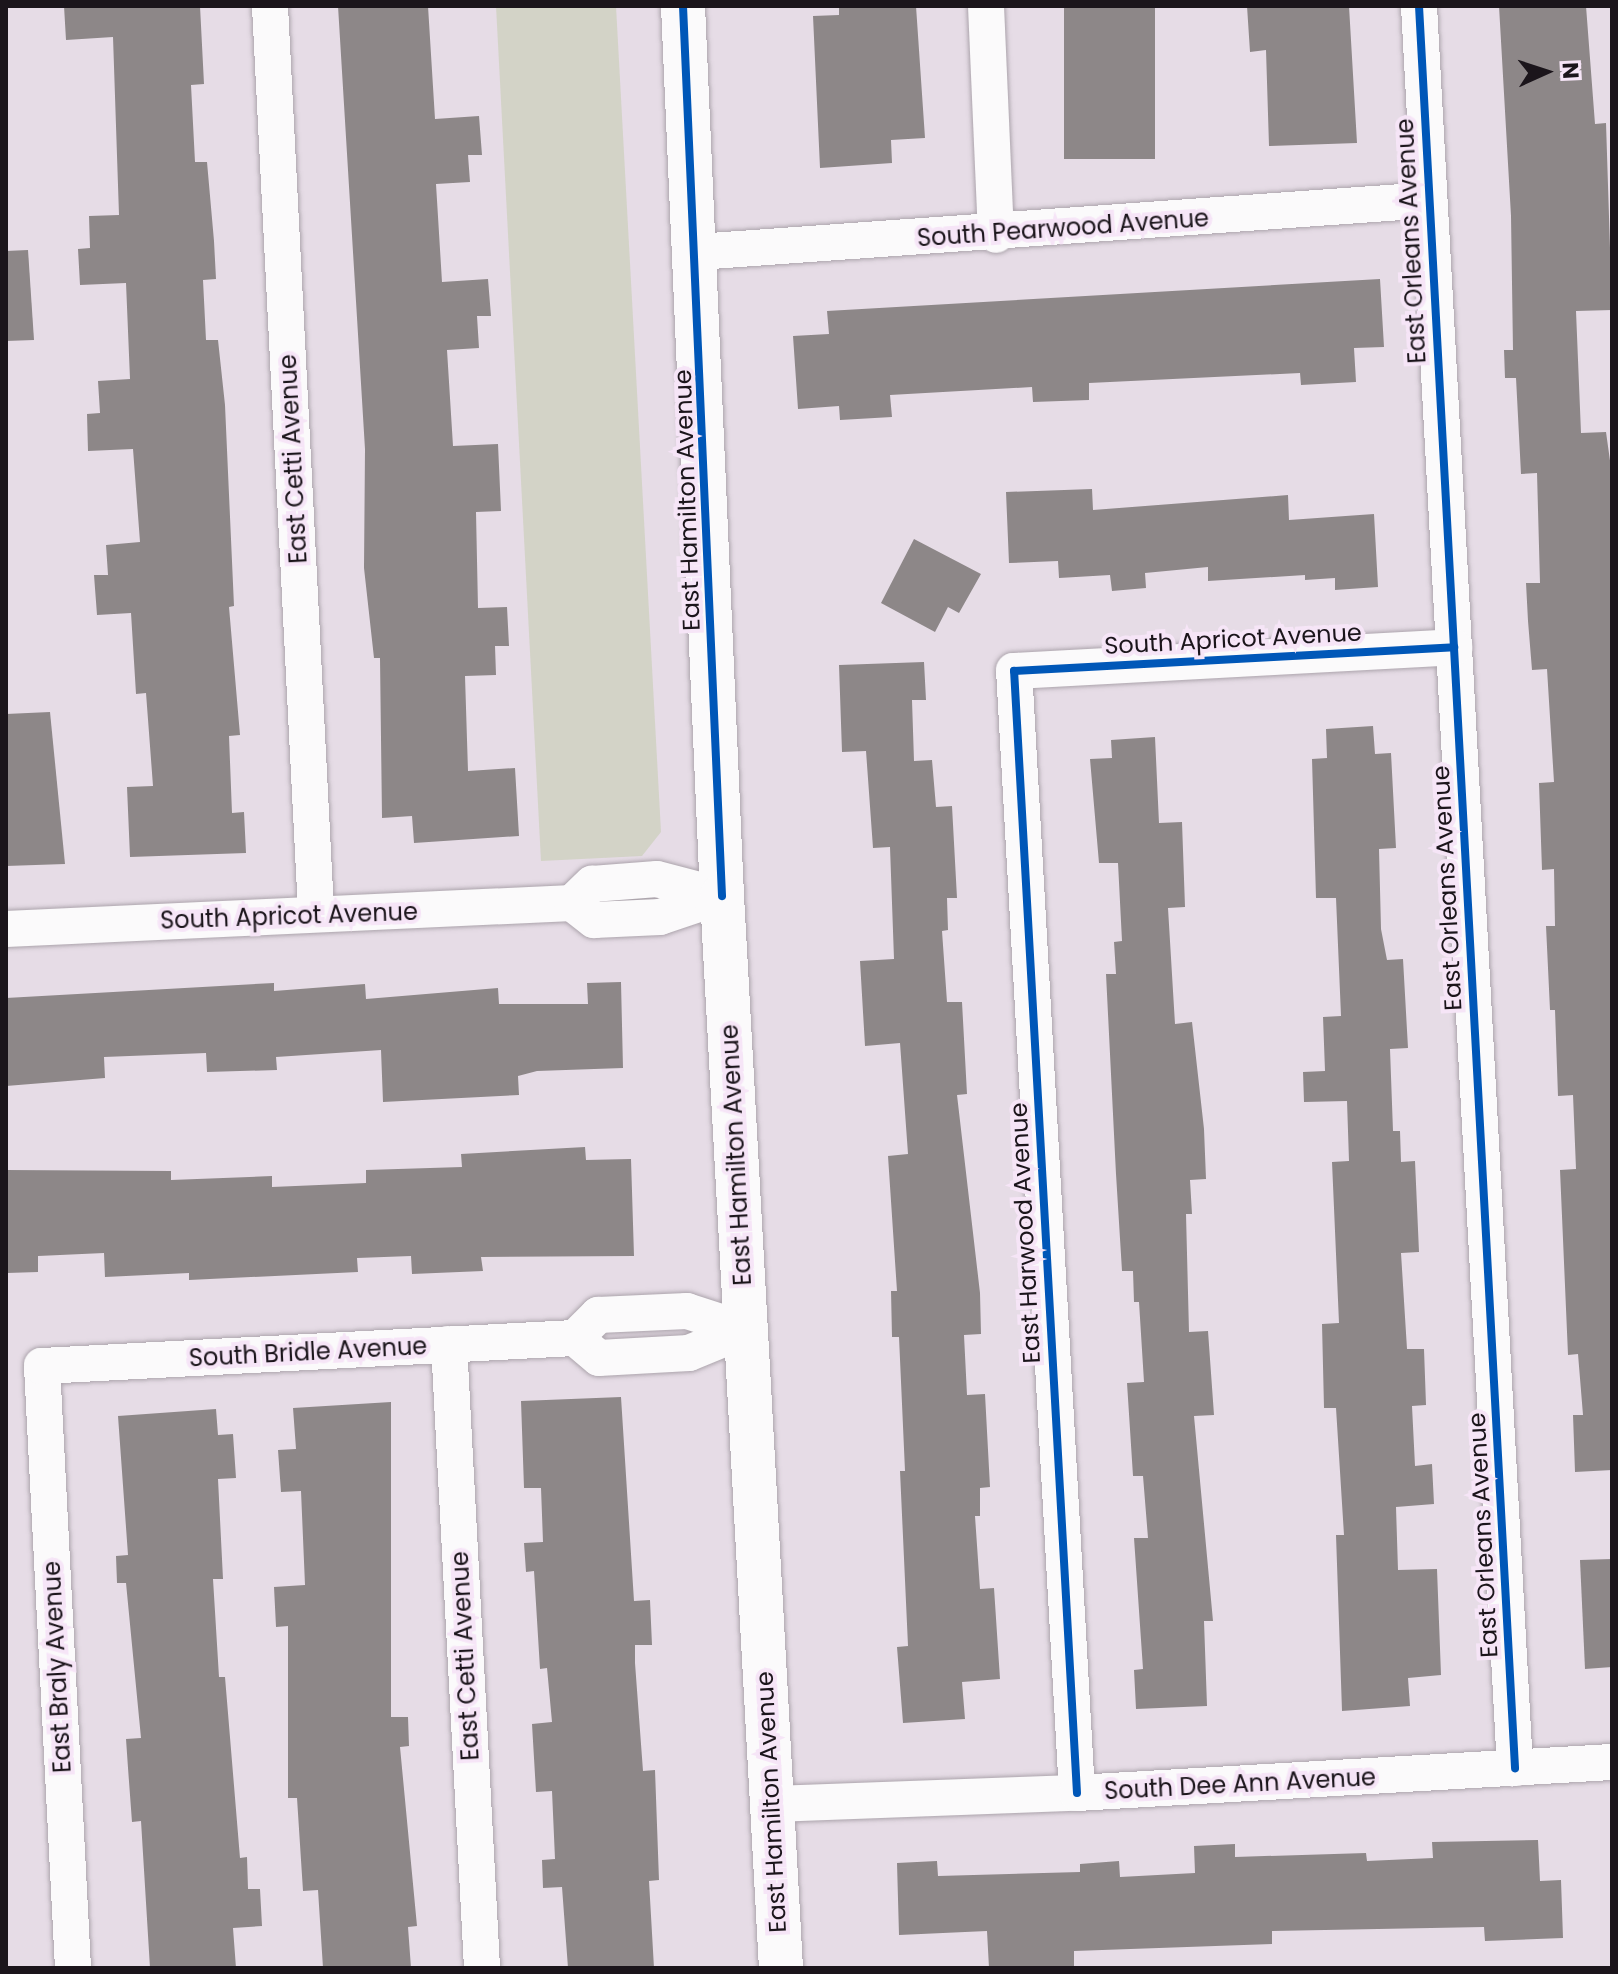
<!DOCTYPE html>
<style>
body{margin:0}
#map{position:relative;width:1618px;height:1974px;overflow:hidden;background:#e6dce6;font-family:Poppins,sans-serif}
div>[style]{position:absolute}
.green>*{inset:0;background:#d3d3c7}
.building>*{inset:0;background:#8d8788;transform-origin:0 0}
.roads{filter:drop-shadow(0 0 2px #aca4ac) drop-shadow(0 0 2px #aca4ac)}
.minor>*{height:36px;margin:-18px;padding:0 18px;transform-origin:18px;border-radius:18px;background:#fbfafb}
.tertiary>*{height:44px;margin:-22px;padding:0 22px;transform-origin:22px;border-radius:22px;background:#fbfafb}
.cycleway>*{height:8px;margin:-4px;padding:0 4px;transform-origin:4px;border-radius:4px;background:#0057b8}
span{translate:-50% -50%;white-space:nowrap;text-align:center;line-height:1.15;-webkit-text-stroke:8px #f6e5f7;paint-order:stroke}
.street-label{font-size:24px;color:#1b151b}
.frame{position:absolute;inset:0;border:8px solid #1b151b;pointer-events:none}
.north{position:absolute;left:1506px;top:32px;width:80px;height:80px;-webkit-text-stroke:6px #f6e5f7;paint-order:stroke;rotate:87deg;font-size:22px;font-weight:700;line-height:32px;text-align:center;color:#1b151b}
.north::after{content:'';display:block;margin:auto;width:28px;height:36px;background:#1b151b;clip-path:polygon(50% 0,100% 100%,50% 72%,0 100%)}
</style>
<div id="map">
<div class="green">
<i style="clip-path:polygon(496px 6px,616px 6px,661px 832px,642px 856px,541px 861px)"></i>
</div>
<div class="building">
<i style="clip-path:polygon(64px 6px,200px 6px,204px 84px,191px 85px,195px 162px,207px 162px,214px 241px,216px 279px,203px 280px,206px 340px,218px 340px,225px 405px,234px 606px,229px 607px,240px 735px,229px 736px,232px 813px,244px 812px,246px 853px,130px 857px,127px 787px,153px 786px,146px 693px,136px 694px,131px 613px,97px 615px,94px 575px,108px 575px,106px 545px,140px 542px,133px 449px,88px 451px,87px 414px,100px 413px,98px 381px,130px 379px,126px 283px,80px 285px,78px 249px,90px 248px,89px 216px,119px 215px,113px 37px,66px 40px)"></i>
<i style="clip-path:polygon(338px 6px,428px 6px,435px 119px,479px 116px,482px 155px,468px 155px,470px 182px,436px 184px,442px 282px,488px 279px,491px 316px,477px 316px,479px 348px,447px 350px,453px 446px,498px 444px,501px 511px,476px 512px,478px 608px,507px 607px,509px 646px,495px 646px,496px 675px,465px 676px,468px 771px,515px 768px,519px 836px,414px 843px,412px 816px,382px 818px,380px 658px,374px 658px,364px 568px,365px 449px)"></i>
<i style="clip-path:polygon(839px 6px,916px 6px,925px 138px,891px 140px,892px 163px,820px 168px,813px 16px,839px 15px)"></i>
<i style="left:1064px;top:6px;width:91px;height:153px"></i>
<i style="clip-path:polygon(1247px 6px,1349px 6px,1357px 143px,1269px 146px,1266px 50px,1250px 52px)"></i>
<i style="clip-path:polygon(1499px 6px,1586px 6px,1595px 124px,1606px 123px,1612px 310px,1576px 311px,1581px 433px,1606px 432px,1612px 475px,1612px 1470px,1575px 1472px,1573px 1415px,1583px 1415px,1578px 1354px,1568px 1355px,1560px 1170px,1576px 1169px,1573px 1095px,1558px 1096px,1555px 1010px,1550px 1010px,1546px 926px,1555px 926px,1554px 869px,1542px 870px,1539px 783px,1554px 782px,1547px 669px,1532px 670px,1528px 621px,1526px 583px,1540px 583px,1537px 473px,1521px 474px,1516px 378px,1505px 378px,1504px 350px,1513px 350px,1511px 216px)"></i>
<i style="clip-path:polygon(28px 250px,34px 340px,6px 341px,6px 251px)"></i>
<i style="clip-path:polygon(1380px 279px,1384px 347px,1354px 348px,1356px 382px,1301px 385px,1300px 373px,1089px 383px,1089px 400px,1033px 402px,1032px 387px,890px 395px,892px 417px,840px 420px,839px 406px,798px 409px,793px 336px,829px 334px,827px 311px)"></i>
<i style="clip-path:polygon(1092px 489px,1093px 510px,1288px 495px,1289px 520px,1374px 514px,1378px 587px,1335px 590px,1335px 578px,1305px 580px,1305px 575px,1208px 581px,1208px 567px,1145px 573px,1146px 588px,1112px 591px,1110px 575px,1059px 578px,1058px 561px,1009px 563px,1006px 492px)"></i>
<i style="clip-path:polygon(914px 539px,981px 574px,959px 613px,948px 607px,935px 632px,881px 603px)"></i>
<i style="clip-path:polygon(924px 662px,926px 700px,912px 700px,914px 761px,932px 760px,936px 807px,952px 806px,957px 898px,947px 898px,948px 930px,942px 931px,947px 1002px,962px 1002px,967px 1094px,957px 1095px,980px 1293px,981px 1334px,964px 1335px,967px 1395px,985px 1394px,990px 1487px,980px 1488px,980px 1516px,975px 1516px,980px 1589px,994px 1588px,1000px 1679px,962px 1682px,965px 1719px,903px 1723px,897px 1647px,908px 1646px,900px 1471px,905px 1471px,899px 1337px,892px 1337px,891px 1291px,897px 1291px,888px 1156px,908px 1154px,900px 1043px,865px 1046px,860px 961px,894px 959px,890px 847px,873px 848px,866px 751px,842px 752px,839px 665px)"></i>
<i style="clip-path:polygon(50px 712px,65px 864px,6px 866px,6px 714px)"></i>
<i style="clip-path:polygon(1373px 726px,1375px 754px,1391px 753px,1396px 848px,1379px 849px,1381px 929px,1387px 960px,1403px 959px,1408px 1048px,1390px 1049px,1393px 1131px,1400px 1131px,1401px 1162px,1415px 1161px,1419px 1252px,1401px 1253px,1407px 1349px,1424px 1349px,1426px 1405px,1412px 1406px,1415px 1466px,1432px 1464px,1434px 1504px,1396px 1507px,1398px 1570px,1437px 1569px,1441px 1675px,1408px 1678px,1410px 1706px,1342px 1711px,1336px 1535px,1344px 1535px,1336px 1408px,1324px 1408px,1322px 1324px,1339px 1323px,1332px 1162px,1349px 1161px,1347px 1101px,1304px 1102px,1303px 1072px,1325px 1071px,1323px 1017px,1341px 1016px,1336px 898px,1316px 898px,1312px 759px,1327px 758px,1326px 729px)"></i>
<i style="clip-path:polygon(1155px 737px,1159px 823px,1182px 822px,1185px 907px,1168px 908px,1175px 1024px,1192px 1022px,1204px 1129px,1206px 1179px,1190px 1180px,1192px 1214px,1186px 1214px,1189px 1332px,1208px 1331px,1214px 1415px,1194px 1416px,1213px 1621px,1204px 1621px,1207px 1706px,1136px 1709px,1134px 1670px,1143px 1669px,1134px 1538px,1148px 1538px,1143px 1476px,1133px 1476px,1127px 1383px,1144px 1382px,1139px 1302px,1134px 1302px,1133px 1271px,1122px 1271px,1116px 1174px,1106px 974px,1116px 974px,1114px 942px,1122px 941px,1118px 863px,1099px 863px,1090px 759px,1112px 758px,1111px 740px)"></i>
<i style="clip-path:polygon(621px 982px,623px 1068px,537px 1071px,518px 1076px,519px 1095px,383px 1102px,381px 1050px,276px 1057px,277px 1070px,207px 1072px,206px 1053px,104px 1057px,105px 1078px,6px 1086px,6px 998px,274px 983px,274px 991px,365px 984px,366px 999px,498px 988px,499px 1004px,588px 1004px,587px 983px)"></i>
<i style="clip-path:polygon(585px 1147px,586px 1160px,631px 1159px,634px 1256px,481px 1257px,483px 1271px,412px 1274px,411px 1256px,357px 1258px,358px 1272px,189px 1280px,189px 1273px,105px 1277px,104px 1253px,38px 1256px,38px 1272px,7px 1273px,6px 1170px,171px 1171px,171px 1180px,272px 1176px,272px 1187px,366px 1183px,366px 1170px,462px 1167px,461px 1154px)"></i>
<i style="clip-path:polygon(621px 1397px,634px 1601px,650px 1600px,652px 1645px,635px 1645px,635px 1663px,643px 1771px,655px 1770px,659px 1880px,649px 1881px,654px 1968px,568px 1968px,562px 1887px,543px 1888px,542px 1860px,555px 1859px,552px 1791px,536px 1792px,532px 1724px,552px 1722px,547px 1668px,540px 1669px,534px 1571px,526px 1572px,524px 1543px,543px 1542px,541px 1488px,524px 1488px,521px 1401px)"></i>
<i style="clip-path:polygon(391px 1402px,391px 1717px,408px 1717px,409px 1746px,400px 1747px,417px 1926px,408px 1927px,411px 1968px,323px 1968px,318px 1890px,303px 1891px,297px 1798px,288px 1798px,288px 1626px,276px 1627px,274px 1587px,305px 1585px,301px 1491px,281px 1492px,278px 1450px,296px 1449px,293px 1408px)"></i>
<i style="clip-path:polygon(216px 1409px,218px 1435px,233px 1434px,236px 1478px,218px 1479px,223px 1579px,213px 1579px,219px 1677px,225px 1677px,240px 1858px,247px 1857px,248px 1889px,260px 1889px,262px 1926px,233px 1928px,236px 1968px,150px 1968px,141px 1821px,132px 1822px,128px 1768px,126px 1739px,141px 1738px,126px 1583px,117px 1583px,116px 1556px,128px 1555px,118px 1416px)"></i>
<i style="clip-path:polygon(1612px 1559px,1612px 1667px,1585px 1669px,1580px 1560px)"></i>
<i style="clip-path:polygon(1538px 1840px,1540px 1881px,1561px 1880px,1563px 1938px,1485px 1941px,1484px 1927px,1272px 1931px,1272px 1944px,1074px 1951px,1074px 1966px,989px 1968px,987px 1931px,899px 1935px,897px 1863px,937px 1861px,938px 1876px,1080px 1872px,1080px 1864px,1119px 1861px,1120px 1877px,1195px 1873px,1194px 1846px,1235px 1844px,1235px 1857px,1366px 1853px,1367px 1861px,1433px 1858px,1432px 1842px)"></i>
</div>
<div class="roads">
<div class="minor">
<i style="left:270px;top:6px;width:907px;rotate:87.09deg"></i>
<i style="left:986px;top:6px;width:229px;rotate:87.5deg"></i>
<i style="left:1419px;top:6px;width:1765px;rotate:86.88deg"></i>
<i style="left:697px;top:252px;width:734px;rotate:-4.06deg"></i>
<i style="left:572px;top:903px;width:28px;rotate:38deg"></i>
<i style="left:594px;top:920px;width:66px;rotate:-2.6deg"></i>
<i style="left:660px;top:917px;width:65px;rotate:-18.7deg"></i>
<i style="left:6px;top:929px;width:567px;rotate:-2.63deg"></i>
<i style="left:572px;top:903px;width:28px;rotate:-44deg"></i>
<i style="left:592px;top:884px;width:65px;rotate:-4.4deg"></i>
<i style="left:657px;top:879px;width:67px;rotate:14.7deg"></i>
<i style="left:575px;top:1338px;width:31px;rotate:40deg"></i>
<i style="left:599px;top:1358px;width:90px;rotate:-3.2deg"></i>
<i style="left:689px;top:1353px;width:61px;rotate:-22.3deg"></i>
<i style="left:449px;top:1344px;width:625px;rotate:86.97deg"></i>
<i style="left:1077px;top:1793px;width:1124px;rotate:-93.21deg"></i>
<i style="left:1014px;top:671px;width:441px;rotate:-3.1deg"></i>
<i style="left:771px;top:1804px;width:306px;rotate:-2.1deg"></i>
<i style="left:1077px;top:1793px;width:536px;rotate:-3.32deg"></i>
<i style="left:73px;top:1968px;width:603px;rotate:-92.95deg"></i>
<i style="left:42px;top:1366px;width:534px;rotate:-3.01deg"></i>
<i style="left:575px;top:1338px;width:33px;rotate:-45deg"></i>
<i style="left:598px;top:1315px;width:89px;rotate:-2.6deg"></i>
<i style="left:687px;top:1311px;width:61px;rotate:18.1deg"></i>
</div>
<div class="tertiary">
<i style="left:683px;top:6px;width:891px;rotate:87.49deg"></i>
<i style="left:722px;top:896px;width:1074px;rotate:86.85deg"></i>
</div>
</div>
<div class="cycleway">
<i style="left:683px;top:6px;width:891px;rotate:87.49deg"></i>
<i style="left:1419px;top:6px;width:1765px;rotate:86.88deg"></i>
<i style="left:1077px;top:1793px;width:1124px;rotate:-93.21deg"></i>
<i style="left:1014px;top:671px;width:441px;rotate:-3.1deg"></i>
</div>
<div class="street-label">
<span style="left:1063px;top:228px;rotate:-4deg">South Pearwood Avenue</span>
<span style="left:1411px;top:241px;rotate:-93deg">East Orleans Avenue</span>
<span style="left:293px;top:459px;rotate:-93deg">East Cetti Avenue</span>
<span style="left:687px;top:500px;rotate:-92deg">East Hamilton Avenue</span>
<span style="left:1233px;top:639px;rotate:-3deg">South Apricot Avenue</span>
<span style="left:1447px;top:888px;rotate:-93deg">East Orleans Avenue</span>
<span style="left:289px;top:916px;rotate:-2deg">South Apricot Avenue</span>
<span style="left:736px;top:1155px;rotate:-93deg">East Hamilton Avenue</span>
<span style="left:1025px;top:1233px;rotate:-93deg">East Harwood Avenue</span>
<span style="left:308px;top:1352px;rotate:-3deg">South Bridle Avenue</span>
<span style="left:1483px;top:1535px;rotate:-93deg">East Orleans Avenue</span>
<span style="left:465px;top:1656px;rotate:-93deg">East Cetti Avenue</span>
<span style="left:57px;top:1667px;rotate:-93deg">East Braly Avenue</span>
<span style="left:1240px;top:1784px;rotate:-3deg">South Dee Ann Avenue</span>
<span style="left:771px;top:1802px;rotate:-93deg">East Hamilton Avenue</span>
</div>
<div class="frame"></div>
<div class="north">N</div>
</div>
